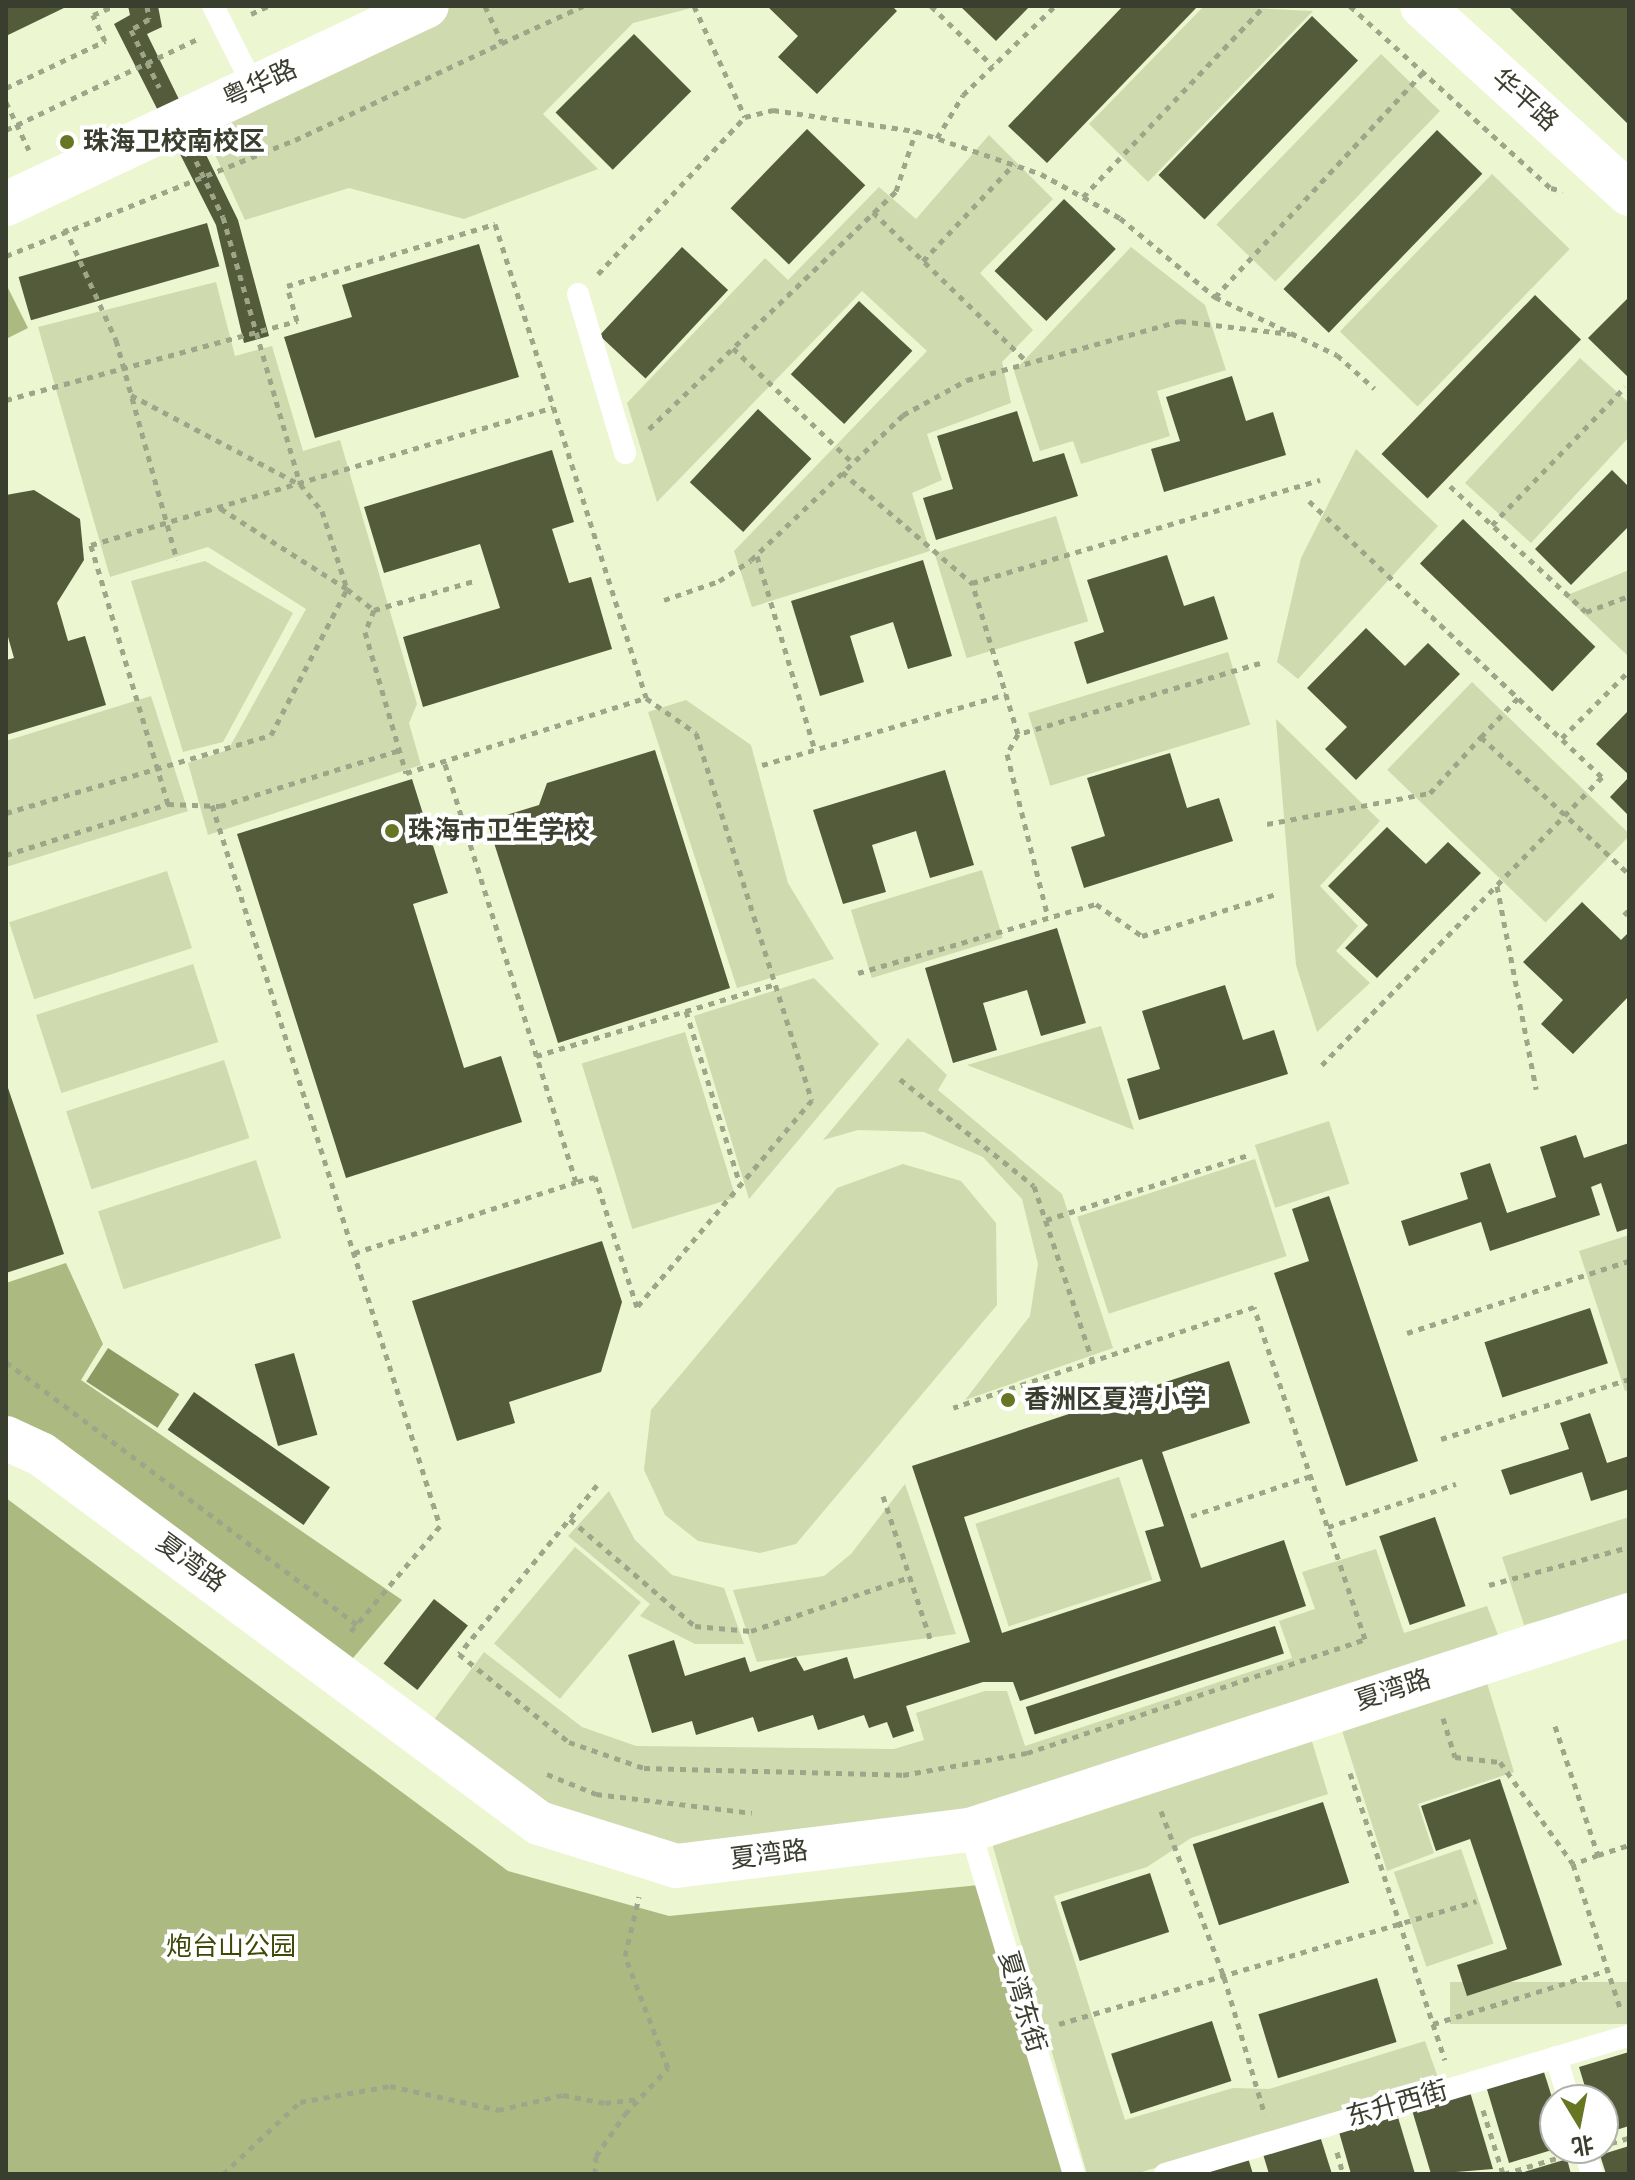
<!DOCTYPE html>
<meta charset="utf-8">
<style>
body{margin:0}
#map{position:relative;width:1635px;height:2180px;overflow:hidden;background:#ecf6d1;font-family:Raleway,"Noto Sans SC",sans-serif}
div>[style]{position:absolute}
.green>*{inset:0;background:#cfdaaf;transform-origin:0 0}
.forest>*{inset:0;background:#acba81}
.water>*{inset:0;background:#8d9b63;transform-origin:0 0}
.building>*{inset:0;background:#535b3b;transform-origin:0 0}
.path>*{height:5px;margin-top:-2.5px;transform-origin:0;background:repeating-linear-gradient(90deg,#9ea68a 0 6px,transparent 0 12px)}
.lane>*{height:22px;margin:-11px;padding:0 11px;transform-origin:11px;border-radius:11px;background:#fff}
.secondary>*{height:44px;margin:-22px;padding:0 22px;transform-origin:22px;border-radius:22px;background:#fff}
.dots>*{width:22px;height:22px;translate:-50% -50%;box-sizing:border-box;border:4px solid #fff;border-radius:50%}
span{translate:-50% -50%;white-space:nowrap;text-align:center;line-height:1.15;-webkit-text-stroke:8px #fff;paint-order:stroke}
.street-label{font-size:26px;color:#3a3e2f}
.poi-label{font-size:26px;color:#3a3e2f;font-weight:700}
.left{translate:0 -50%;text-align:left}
.park-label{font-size:26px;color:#3d4905}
.frame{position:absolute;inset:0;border:8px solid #3a3e2f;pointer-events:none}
.north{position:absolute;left:1539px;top:2084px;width:80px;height:80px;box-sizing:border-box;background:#fff;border:2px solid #b0b2ac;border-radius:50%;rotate:170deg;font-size:22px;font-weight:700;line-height:32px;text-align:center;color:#3a3e2f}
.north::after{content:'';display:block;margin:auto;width:28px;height:36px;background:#667623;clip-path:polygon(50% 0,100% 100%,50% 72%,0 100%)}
</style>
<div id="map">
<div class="green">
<i style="clip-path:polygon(452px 6px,699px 6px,633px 23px,543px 114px,598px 169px,464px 219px,349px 188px,245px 220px,200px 122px)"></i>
<i style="clip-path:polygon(1204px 6px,1313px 11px,1148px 182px,1089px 124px)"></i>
<i style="left:1381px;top:54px;width:82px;height:237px;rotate:44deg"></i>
<i style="clip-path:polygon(989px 135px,1053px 199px,980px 273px,1033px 330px,1002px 362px,1011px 403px,927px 434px,942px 480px,912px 493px,930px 551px,752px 607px,734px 551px,927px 351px,862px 291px,657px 502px,627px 403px,765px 258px,788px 280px,879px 187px,916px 219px)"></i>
<i style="left:1492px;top:174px;width:108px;height:219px;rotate:44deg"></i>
<i style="clip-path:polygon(1131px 247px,1205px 305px,1226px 370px,1157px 391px,1170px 436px,1081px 464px,1073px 441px,1040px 451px,1014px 371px)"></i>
<i style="clip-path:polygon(216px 282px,235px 356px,272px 346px,303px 451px,340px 440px,417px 704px,409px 723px,421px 765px,208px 835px,188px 763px,228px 750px,306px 609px,208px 547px,110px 577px,38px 327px)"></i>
<i style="clip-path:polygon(1580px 358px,1629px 403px,1629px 437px,1531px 543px,1465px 483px)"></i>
<i style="clip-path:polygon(1356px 449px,1438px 526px,1298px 679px,1277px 662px,1301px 558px)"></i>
<i style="left:1056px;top:516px;width:110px;height:127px;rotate:73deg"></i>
<i style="clip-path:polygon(205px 561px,293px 613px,223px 742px,183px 752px,131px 581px)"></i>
<i style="clip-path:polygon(1629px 570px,1629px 657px,1565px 596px)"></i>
<i style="left:1228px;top:652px;width:76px;height:209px;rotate:73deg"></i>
<i style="left:1472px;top:682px;width:220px;height:122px;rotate:44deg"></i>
<i style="clip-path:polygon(151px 696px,188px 811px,6px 867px,6px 741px)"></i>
<i style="clip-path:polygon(686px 700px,751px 745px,788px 883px,834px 959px,737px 988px,648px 712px)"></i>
<i style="clip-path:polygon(1276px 719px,1380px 821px,1320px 886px,1358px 926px,1336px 951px,1370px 983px,1317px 1032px,1296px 965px)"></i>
<i style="left:982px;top:870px;width:71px;height:137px;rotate:73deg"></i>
<i style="left:167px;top:871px;width:81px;height:166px;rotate:72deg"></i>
<i style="left:193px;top:964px;width:82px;height:165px;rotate:72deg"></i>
<i style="clip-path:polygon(814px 978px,879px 1044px,749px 1199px,694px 1016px)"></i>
<i style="clip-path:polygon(1101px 1026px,1134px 1130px,967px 1065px)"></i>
<i style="left:685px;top:1032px;width:173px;height:108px;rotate:73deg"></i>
<i style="clip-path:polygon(908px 1038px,947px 1075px,938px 1090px,1062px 1194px,1113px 1348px,965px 1400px,1030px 1316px,1038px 1264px,1022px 1199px,983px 1157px,924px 1132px,858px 1130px,823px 1140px)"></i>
<i style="left:224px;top:1060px;width:82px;height:166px;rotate:72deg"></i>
<i style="left:1329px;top:1121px;width:66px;height:78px;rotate:72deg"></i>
<i style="left:1255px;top:1159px;width:102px;height:187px;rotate:72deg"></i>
<i style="left:256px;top:1160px;width:82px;height:166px;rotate:72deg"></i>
<i style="clip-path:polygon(903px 1164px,961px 1181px,996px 1223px,997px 1305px,796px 1544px,760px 1553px,698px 1541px,665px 1515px,644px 1470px,651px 1410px,837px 1188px)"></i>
<i style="clip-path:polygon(1629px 1235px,1629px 1390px,1625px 1391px,1579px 1251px)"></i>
<i style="left:1119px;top:1477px;width:108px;height:151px;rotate:72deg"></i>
<i style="clip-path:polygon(905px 1484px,956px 1634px,757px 1662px,733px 1590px,824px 1576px,851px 1554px)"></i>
<i style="clip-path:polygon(609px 1491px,635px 1540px,672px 1575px,724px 1588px,744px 1644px,695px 1644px,640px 1616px,650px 1604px,568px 1536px)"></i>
<i style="clip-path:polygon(1629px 1517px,1629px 1595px,1524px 1625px,1502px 1557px)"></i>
<i style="left:575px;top:1547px;width:86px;height:126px;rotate:40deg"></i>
<i style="clip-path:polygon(1376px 1549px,1404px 1633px,1487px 1606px,1498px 1635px,969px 1820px,653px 1848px,545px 1813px,433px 1721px,484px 1652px,582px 1727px,636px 1746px,894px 1749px,924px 1740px,916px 1713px,985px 1691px,1007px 1691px,1025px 1746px,1292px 1658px,1279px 1621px,1315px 1609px,1302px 1572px)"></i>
<i style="clip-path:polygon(1484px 1673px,1514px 1772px,1418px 1804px,1434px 1853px,1387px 1871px,1338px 1718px)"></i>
<i style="clip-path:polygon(1307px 1725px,1328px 1794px,1191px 1838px,1147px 1867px,1054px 1896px,1125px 2120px,1233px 2088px,1269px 2089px,1425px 2041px,1440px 2083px,1135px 2174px,1087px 2174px,990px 1836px)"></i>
<i style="left:1461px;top:1849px;width:100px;height:71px;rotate:71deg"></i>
<i style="left:1629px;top:1982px;width:42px;height:179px;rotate:90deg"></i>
</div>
<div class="forest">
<i style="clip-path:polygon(6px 284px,28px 328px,6px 339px)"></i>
<i style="clip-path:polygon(66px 1263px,103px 1344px,81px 1380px,402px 1600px,348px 1664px,6px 1442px,6px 1283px)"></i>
<i style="clip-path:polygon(6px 1498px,508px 1871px,669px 1916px,979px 1885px,1070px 2174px,6px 2174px)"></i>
</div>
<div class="water">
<i style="left:108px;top:1348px;width:85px;height:40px;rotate:33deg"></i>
</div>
<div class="building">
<i style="clip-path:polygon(6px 6px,68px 6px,6px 36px)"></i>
<i style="clip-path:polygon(128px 6px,158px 6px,162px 27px,147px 34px,238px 220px,269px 336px,244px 343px,216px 225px,114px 24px,130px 15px)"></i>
<i style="clip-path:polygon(767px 6px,892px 6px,897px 11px,817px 94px,778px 57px,798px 36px)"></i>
<i style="clip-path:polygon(960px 6px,1030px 6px,996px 41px)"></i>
<i style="clip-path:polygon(1123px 6px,1198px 6px,1047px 163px,1008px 126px)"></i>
<i style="clip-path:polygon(1508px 6px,1629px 6px,1629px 125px)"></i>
<i style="left:1312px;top:16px;width:64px;height:221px;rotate:44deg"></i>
<i style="left:634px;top:34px;width:81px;height:111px;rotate:45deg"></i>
<i style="left:807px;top:129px;width:81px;height:110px;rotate:44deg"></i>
<i style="left:1437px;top:130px;width:63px;height:221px;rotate:44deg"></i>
<i style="left:1064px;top:199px;width:72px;height:100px;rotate:44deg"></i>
<i style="left:207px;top:223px;width:45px;height:196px;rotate:74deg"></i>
<i style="clip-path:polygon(479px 244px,519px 377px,315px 438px,284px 337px,352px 317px,342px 285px)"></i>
<i style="left:682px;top:247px;width:63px;height:121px;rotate:43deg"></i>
<i style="left:1535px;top:295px;width:64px;height:221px;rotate:44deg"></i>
<i style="clip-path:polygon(1629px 297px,1629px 378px,1588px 338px)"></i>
<i style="left:859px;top:301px;width:73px;height:100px;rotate:43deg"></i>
<i style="clip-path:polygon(1232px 376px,1246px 421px,1273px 412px,1286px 455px,1164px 492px,1151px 449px,1180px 441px,1166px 397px)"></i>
<i style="left:758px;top:409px;width:73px;height:100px;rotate:43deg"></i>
<i style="clip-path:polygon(1017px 411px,1033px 462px,1064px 453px,1078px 496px,936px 540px,923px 498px,953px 489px,937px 436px)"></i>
<i style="clip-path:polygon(552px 450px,574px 522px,552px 529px,569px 583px,591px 577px,612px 649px,423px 707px,403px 637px,500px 608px,480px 544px,384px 573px,364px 507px)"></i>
<i style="clip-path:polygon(1612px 470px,1629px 487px,1629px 526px,1571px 585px,1535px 549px)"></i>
<i style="clip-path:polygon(34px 490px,80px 519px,84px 560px,57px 603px,68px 641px,85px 636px,106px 705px,6px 735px,6px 660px,14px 658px,6px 630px,6px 495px)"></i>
<i style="left:1463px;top:519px;width:184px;height:62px;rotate:44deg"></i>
<i style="clip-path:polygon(1167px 555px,1184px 606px,1214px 596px,1228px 639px,1087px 684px,1074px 642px,1104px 632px,1087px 580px)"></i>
<i style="clip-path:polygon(923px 560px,952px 656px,908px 669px,893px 622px,850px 636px,864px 682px,820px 696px,791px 601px)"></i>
<i style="clip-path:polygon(1366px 628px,1405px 666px,1428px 643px,1460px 674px,1356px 780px,1325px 749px,1347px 727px,1307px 688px)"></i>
<i style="clip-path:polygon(1629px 710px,1629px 775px,1596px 744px)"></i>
<i style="clip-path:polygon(655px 750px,730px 988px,558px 1043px,487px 821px,539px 805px,547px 783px)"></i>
<i style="clip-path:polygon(1170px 753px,1187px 808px,1219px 798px,1233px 841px,1084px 888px,1071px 847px,1105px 836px,1087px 778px)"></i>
<i style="clip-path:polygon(945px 770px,974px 865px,930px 878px,916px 831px,872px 845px,886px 892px,843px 904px,813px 810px)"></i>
<i style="clip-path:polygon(1629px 777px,1629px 816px,1610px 797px)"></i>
<i style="clip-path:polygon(412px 779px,448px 893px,413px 904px,464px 1068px,501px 1056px,522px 1122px,346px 1178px,237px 834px)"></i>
<i style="clip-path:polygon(1387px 827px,1426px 864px,1448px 842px,1481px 873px,1377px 978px,1345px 948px,1368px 925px,1328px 886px)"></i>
<i style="clip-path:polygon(1582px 902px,1621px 940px,1629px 932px,1629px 996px,1573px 1054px,1541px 1024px,1563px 1000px,1523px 962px)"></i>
<i style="clip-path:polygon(1057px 928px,1086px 1023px,1041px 1036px,1027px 990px,983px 1003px,997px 1050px,953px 1063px,925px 968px)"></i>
<i style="clip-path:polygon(1225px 985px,1243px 1040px,1274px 1030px,1288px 1074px,1139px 1120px,1127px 1079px,1160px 1069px,1142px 1011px)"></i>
<i style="clip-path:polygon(6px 1082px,64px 1254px,6px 1273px)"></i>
<i style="clip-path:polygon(1576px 1135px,1584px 1158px,1629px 1143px,1629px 1228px,1617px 1232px,1601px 1183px,1591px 1187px,1600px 1215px,1490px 1251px,1481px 1222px,1409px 1246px,1401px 1221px,1468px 1199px,1460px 1173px,1490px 1163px,1507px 1213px,1556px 1197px,1540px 1147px)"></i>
<i style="clip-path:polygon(1329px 1196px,1418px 1461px,1346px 1486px,1274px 1273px,1309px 1261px,1292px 1209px)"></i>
<i style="clip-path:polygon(602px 1241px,622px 1302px,601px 1372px,509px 1402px,515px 1423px,457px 1441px,412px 1301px)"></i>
<i style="left:1590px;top:1308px;width:58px;height:111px;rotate:72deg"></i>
<i style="left:294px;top:1353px;width:85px;height:41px;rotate:74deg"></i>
<i style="clip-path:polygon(evenodd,1229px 1361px,1250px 1423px,1162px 1452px,1201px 1568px,1284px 1540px,1306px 1606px,1020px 1701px,1013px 1682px,983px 1682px,906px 1706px,914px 1731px,893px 1738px,887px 1722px,869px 1728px,864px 1715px,818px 1730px,813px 1715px,758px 1732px,753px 1717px,696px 1735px,692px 1721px,652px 1733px,628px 1655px,674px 1640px,685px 1676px,745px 1657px,750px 1672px,796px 1657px,804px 1671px,847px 1657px,854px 1679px,970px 1642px,912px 1466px,1229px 1361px,1142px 1459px,1164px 1526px,1145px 1531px,1161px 1581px,1002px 1633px,964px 1517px,1142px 1459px)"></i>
<i style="left:194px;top:1392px;width:166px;height:46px;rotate:35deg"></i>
<i style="clip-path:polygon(1590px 1413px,1607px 1463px,1629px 1456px,1629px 1489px,1591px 1501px,1582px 1472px,1510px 1495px,1501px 1470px,1569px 1449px,1560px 1423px)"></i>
<i style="left:1435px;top:1517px;width:94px;height:59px;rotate:71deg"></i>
<i style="left:434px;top:1599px;width:43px;height:82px;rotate:38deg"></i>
<i style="left:1275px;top:1626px;width:29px;height:262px;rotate:72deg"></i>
<i style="clip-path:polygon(1500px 1779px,1562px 1965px,1467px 1996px,1457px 1965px,1507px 1949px,1470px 1839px,1436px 1851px,1421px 1806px)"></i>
<i style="left:1323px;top:1802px;width:85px;height:137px;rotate:72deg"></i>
<i style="left:1150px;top:1873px;width:62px;height:94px;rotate:72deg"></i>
<i style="left:1377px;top:1978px;width:67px;height:124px;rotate:73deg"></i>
<i style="left:1212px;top:2021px;width:63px;height:106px;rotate:72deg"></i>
<i style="clip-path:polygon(1629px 2052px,1629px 2126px,1603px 2134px,1603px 2100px,1589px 2100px,1579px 2067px)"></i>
<i style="clip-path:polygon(1543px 2069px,1555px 2107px,1555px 2149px,1509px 2163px,1486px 2086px)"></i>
<i style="clip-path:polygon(1470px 2092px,1493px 2169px,1431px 2174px,1412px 2110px)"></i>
<i style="clip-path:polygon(1397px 2114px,1415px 2174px,1351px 2174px,1339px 2132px)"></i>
<i style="clip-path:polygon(1320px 2136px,1332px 2174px,1269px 2174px,1263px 2154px)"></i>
<i style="clip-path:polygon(1629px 2146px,1629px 2174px,1606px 2174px,1600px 2155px)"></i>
<i style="clip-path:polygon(1248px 2158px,1253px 2174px,1198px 2174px)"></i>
<i style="clip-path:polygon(1567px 2159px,1571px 2174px,1521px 2174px,1521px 2173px)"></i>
</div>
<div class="path">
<i style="left:147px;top:6px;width:13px;rotate:81deg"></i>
<i style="left:149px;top:19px;width:21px;rotate:149deg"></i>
<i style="left:131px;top:30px;width:64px;rotate:63.8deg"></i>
<i style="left:485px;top:6px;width:41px;rotate:65.3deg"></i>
<i style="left:502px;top:43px;width:89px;rotate:-24.6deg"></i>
<i style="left:694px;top:6px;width:122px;rotate:65.3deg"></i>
<i style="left:931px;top:6px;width:86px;rotate:44.1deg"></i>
<i style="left:1350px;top:6px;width:271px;rotate:42.2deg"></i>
<i style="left:1551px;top:188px;width:12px;rotate:14deg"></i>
<i style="left:251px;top:14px;width:19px;rotate:-25deg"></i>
<i style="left:6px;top:88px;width:110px;rotate:-25.4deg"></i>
<i style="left:105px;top:41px;width:29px;rotate:-115deg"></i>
<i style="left:93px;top:15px;width:23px;rotate:-23deg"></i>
<i style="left:6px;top:102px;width:53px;rotate:64.4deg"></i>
<i style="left:6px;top:130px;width:212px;rotate:-25.4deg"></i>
<i style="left:937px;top:138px;width:50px;rotate:-58.8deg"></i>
<i style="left:963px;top:95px;width:128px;rotate:-44.1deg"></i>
<i style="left:196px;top:161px;width:62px;rotate:64.3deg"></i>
<i style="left:223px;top:217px;width:278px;rotate:73.9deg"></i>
<i style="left:300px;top:484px;width:35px;rotate:51deg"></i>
<i style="left:322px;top:511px;width:82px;rotate:72.2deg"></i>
<i style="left:347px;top:589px;width:34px;rotate:38deg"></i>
<i style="left:374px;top:610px;width:107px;rotate:-16.2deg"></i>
<i style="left:1083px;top:197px;width:263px;rotate:-46.5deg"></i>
<i style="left:873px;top:212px;width:212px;rotate:44.2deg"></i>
<i style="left:65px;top:228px;width:123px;rotate:65.5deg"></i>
<i style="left:116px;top:340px;width:228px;rotate:74.5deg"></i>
<i style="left:6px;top:256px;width:311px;rotate:-21.9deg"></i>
<i style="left:295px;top:140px;width:229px;rotate:-25.1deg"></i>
<i style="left:923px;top:261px;width:133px;rotate:-46.8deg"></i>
<i style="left:598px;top:274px;width:215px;rotate:-46.9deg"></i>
<i style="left:745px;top:117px;width:29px;rotate:-14deg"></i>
<i style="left:773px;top:110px;width:145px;rotate:8.4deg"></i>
<i style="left:916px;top:131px;width:132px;rotate:19deg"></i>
<i style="left:1041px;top:174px;width:48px;rotate:28.7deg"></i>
<i style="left:1083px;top:197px;width:43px;rotate:29.6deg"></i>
<i style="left:1120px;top:218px;width:124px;rotate:39.7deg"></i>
<i style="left:1215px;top:297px;width:135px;rotate:25.4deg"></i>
<i style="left:1337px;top:355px;width:50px;rotate:41.7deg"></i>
<i style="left:1215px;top:297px;width:306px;rotate:-47.2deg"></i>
<i style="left:733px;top:348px;width:163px;rotate:43.8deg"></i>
<i style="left:131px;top:395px;width:190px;rotate:27.9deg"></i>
<i style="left:6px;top:400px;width:302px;rotate:-15.2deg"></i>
<i style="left:297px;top:321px;width:36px;rotate:-106deg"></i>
<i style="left:287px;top:286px;width:217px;rotate:-16.6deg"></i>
<i style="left:495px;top:224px;width:497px;rotate:72.3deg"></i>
<i style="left:646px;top:698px;width:61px;rotate:35deg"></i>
<i style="left:696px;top:733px;width:385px;rotate:72.5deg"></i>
<i style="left:812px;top:1100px;width:271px;rotate:130.2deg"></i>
<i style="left:637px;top:1307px;width:137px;rotate:-107.9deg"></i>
<i style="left:595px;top:1177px;width:20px;rotate:165deg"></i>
<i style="left:649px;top:429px;width:343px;rotate:-43.9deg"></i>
<i style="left:896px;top:191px;width:63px;rotate:-71.6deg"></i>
<i style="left:842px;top:472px;width:171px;rotate:40.5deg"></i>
<i style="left:1450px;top:486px;width:185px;rotate:42.8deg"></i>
<i style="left:1586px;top:612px;width:46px;rotate:-20.4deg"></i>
<i style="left:1309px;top:501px;width:403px;rotate:43.3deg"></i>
<i style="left:1602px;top:777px;width:406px;rotate:134.2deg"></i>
<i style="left:1492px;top:525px;width:192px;rotate:-46.1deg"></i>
<i style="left:757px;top:556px;width:202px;rotate:73.4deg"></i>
<i style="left:664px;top:600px;width:58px;rotate:-19.1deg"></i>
<i style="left:719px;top:581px;width:38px;rotate:-33deg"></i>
<i style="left:751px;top:560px;width:210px;rotate:-43.6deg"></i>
<i style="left:903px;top:415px;width:73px;rotate:-28.7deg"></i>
<i style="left:967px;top:380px;width:221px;rotate:-15.5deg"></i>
<i style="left:1180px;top:321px;width:111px;rotate:6.7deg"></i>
<i style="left:374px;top:610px;width:24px;rotate:112deg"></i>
<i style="left:365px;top:632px;width:147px;rotate:73.8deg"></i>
<i style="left:406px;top:773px;width:251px;rotate:-17.4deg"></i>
<i style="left:1260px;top:663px;width:252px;rotate:163.6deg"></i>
<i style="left:1018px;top:734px;width:158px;rotate:-106.9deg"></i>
<i style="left:972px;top:583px;width:363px;rotate:-16.5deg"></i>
<i style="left:1518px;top:698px;width:54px;rotate:133.5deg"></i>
<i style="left:1481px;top:737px;width:202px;rotate:42.8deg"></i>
<i style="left:1018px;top:734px;width:23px;rotate:119deg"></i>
<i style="left:1007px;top:754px;width:168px;rotate:75.9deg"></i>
<i style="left:1562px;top:738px;width:95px;rotate:-45deg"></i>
<i style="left:762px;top:765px;width:254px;rotate:-16.2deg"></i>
<i style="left:168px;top:804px;width:52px;rotate:2.2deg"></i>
<i style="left:220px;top:806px;width:189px;rotate:-17.3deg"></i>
<i style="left:212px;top:805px;width:756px;rotate:72.45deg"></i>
<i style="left:440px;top:1526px;width:139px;rotate:130.3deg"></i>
<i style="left:6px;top:813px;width:276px;rotate:-16.4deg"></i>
<i style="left:271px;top:735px;width:165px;rotate:-62.5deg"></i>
<i style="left:347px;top:589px;width:151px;rotate:-147.5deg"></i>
<i style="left:1267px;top:824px;width:166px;rotate:-10.8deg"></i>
<i style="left:1430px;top:793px;width:76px;rotate:-47.7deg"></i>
<i style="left:6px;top:855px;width:170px;rotate:-17.5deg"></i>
<i style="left:168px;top:804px;width:270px;rotate:-106.6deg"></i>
<i style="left:91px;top:545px;width:482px;rotate:-16.6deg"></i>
<i style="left:1497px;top:886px;width:207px;rotate:79.1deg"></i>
<i style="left:1624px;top:915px;width:7px;rotate:-45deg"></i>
<i style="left:858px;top:973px;width:248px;rotate:-16.2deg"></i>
<i style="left:1096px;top:904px;width:56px;rotate:34.8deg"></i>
<i style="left:1142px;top:936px;width:140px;rotate:-17.4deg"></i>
<i style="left:686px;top:1011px;width:181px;rotate:72.7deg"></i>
<i style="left:536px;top:1056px;width:251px;rotate:-16.7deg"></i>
<i style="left:900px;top:1079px;width:171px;rotate:38.6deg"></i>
<i style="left:1034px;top:1186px;width:186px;rotate:71.5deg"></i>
<i style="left:1046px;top:1220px;width:213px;rotate:-17.8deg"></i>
<i style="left:354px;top:1253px;width:233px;rotate:-17.7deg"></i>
<i style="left:576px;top:1182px;width:441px;rotate:-107.4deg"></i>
<i style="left:1407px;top:1333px;width:233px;rotate:-18deg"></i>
<i style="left:6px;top:1362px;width:439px;rotate:36.8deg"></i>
<i style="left:1441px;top:1439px;width:197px;rotate:-17.7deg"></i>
<i style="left:597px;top:1485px;width:218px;rotate:129.2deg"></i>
<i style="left:459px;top:1654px;width:141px;rotate:38.7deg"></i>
<i style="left:569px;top:1742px;width:79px;rotate:19.1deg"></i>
<i style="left:644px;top:1768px;width:259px;rotate:1.5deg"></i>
<i style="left:903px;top:1775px;width:126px;rotate:-10.1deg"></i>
<i style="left:1027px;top:1753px;width:357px;rotate:-18.6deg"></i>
<i style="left:1365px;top:1639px;width:350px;rotate:-108.5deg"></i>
<i style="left:1254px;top:1307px;width:317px;rotate:161.5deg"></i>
<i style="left:883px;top:1496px;width:150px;rotate:71.7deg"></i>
<i style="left:1191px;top:1516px;width:126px;rotate:-18.4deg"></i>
<i style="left:570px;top:1519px;width:165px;rotate:40.6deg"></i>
<i style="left:695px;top:1626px;width:56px;rotate:5.1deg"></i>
<i style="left:751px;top:1631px;width:168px;rotate:-18.8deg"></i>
<i style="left:1328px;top:1527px;width:135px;rotate:-18.6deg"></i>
<i style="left:1489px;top:1585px;width:145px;rotate:-15.2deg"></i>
<i style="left:1443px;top:1718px;width:41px;rotate:72.9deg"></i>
<i style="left:1455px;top:1757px;width:45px;rotate:6.3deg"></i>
<i style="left:1500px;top:1762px;width:125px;rotate:54.4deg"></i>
<i style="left:1555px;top:1726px;width:136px;rotate:71.6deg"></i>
<i style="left:1598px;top:1855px;width:33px;rotate:-18deg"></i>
<i style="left:1350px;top:1773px;width:302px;rotate:71.7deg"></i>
<i style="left:547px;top:1774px;width:53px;rotate:22.2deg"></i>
<i style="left:596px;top:1794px;width:157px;rotate:6.9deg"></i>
<i style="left:1161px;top:1811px;width:178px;rotate:69.2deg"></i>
<i style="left:1224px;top:1977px;width:144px;rotate:73.5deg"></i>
<i style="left:1598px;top:1855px;width:27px;rotate:160deg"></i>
<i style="left:1573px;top:1864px;width:151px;rotate:71.9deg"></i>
<i style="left:1059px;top:2024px;width:435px;rotate:-16.4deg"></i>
<i style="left:1433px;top:2024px;width:183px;rotate:-17.1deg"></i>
<i style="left:1483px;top:2110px;width:67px;rotate:72.6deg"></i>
<i style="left:1611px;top:2143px;width:19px;rotate:-16deg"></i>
<i style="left:1337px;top:2152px;width:23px;rotate:75deg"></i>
<i style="left:223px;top:2174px;width:105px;rotate:-43.1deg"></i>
<i style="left:300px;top:2102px;width:91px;rotate:-10.1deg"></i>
<i style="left:390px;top:2086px;width:111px;rotate:12.5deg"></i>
<i style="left:498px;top:2110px;width:67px;rotate:-13deg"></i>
<i style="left:563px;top:2095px;width:43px;rotate:10.8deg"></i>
<i style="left:605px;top:2103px;width:34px;rotate:-7deg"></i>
<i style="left:595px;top:2174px;width:18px;rotate:-87deg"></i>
<i style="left:596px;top:2156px;width:51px;rotate:-55.4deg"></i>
<i style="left:625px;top:2114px;width:63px;rotate:-46.9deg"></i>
<i style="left:668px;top:2068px;width:120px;rotate:-111deg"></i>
<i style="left:625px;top:1956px;width:61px;rotate:-76.7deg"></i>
<i style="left:1504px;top:2174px;width:55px;rotate:-16.8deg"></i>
</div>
<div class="lane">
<i style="left:213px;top:6px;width:91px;rotate:63.2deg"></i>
<i style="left:578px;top:294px;width:166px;rotate:73.5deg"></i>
<i style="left:970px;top:1830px;width:359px;rotate:73.2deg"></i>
<i style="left:1556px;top:2057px;width:45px;rotate:73.2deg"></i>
<i style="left:1584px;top:2148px;width:27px;rotate:73deg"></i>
<i style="left:1165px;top:2174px;width:484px;rotate:-16.6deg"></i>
</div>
<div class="secondary">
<i style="left:1422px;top:6px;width:280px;rotate:42.2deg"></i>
<i style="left:6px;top:204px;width:465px;rotate:-25.2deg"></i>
<i style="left:6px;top:1438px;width:38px;rotate:25deg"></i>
<i style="left:41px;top:1454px;width:620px;rotate:36.54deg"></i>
<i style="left:539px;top:1823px;width:144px;rotate:17.4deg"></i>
<i style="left:676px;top:1866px;width:296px;rotate:-7deg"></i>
<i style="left:970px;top:1830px;width:693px;rotate:-18.07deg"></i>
</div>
<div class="dots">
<i style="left:67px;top:142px;background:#667623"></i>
<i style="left:392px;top:831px;background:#667623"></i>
<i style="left:1008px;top:1400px;background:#667623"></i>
</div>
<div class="street-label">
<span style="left:260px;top:84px;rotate:-25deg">粤华路</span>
<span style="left:1525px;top:100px;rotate:42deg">华平路</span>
<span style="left:191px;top:1563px;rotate:36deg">夏湾路</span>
<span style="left:1393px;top:1690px;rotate:-18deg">夏湾路</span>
<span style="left:769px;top:1855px;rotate:-7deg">夏湾路</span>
<span style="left:1022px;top:2002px;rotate:73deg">夏湾东街</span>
<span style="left:1397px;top:2104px;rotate:-16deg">东升西街</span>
</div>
<div class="poi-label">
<span class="left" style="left:83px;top:142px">珠海卫校南校区</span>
<span class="left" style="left:408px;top:831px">珠海市卫生学校</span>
<span class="left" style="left:1024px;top:1400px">香洲区夏湾小学</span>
</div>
<div class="park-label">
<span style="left:231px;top:1947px">炮台山公园</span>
</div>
<div class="frame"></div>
<div class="north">北</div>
</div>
